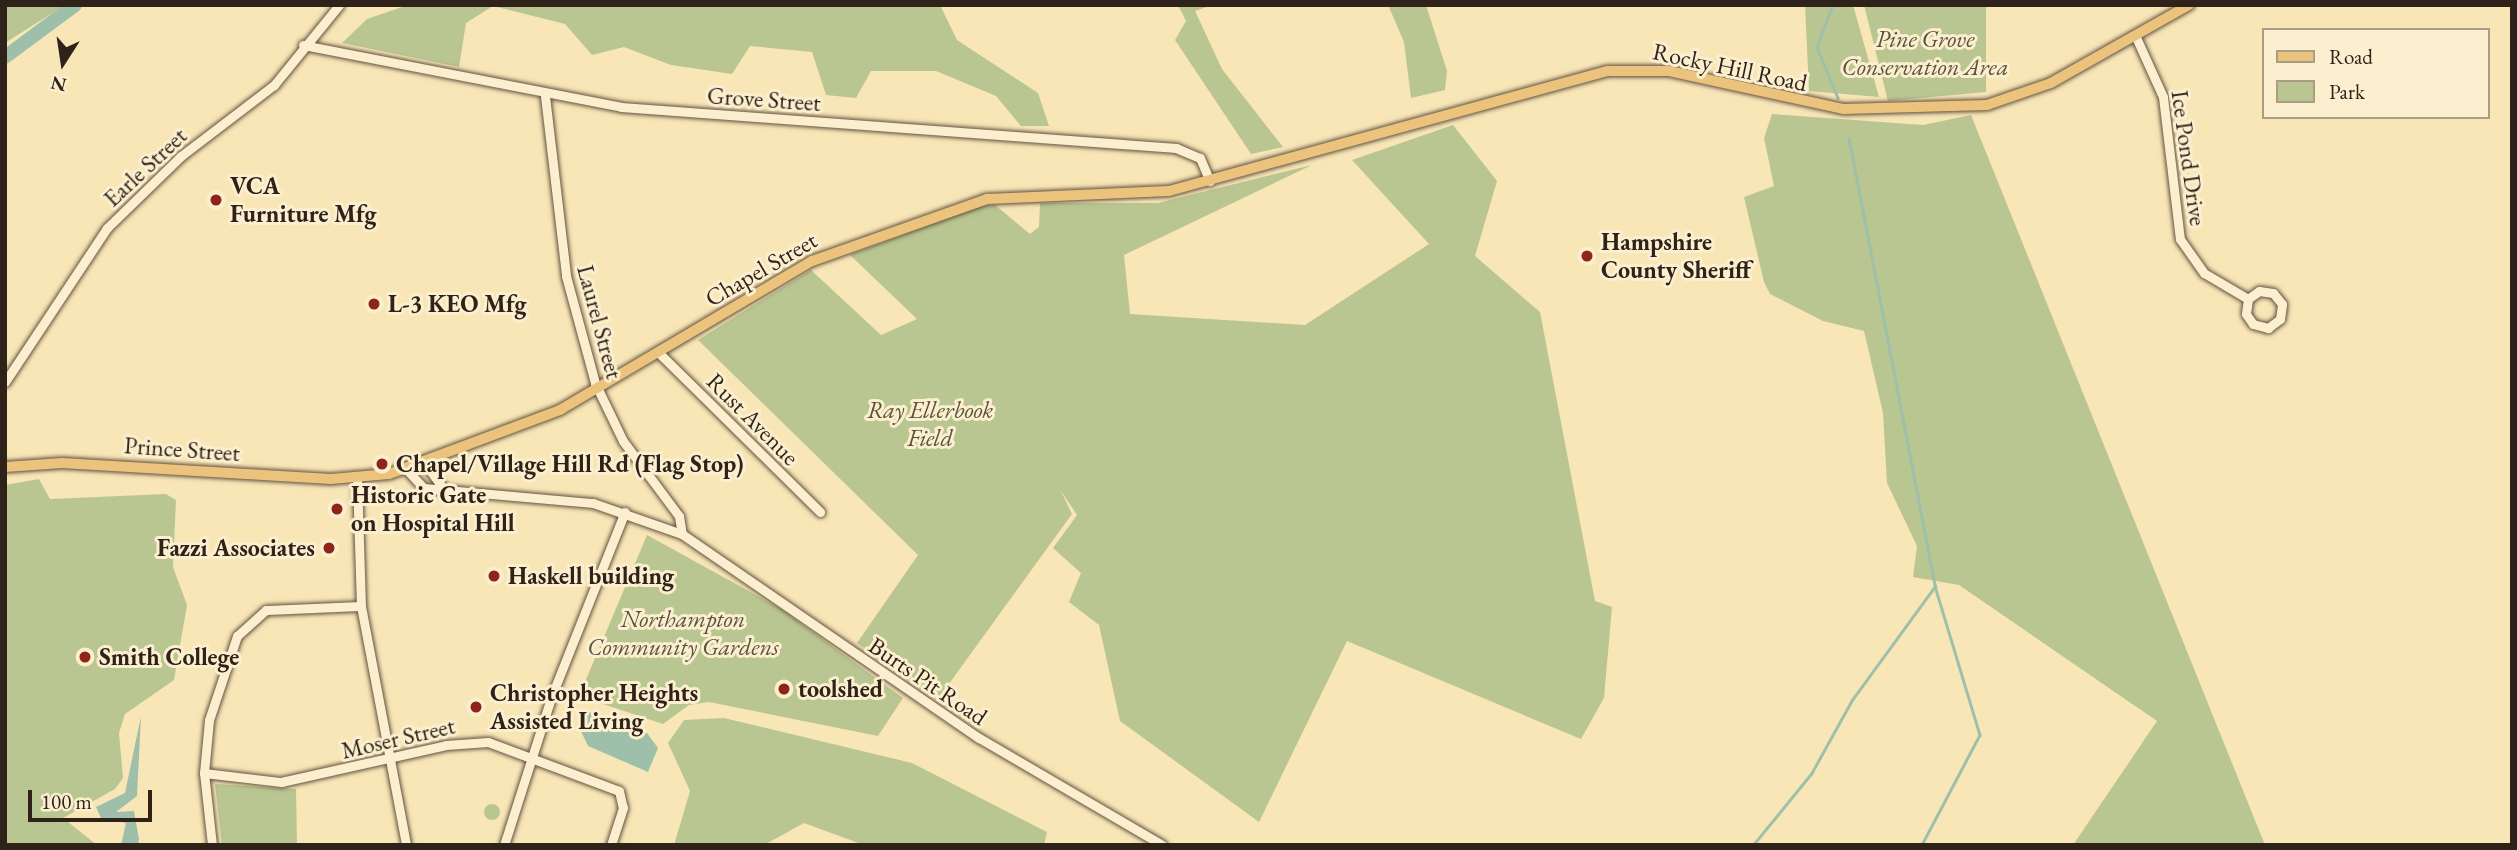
<!DOCTYPE html>
<style>
body{margin:0}
#map{position:relative;width:2517px;height:850px;overflow:hidden;background:#f9e6b7;font-family:"EB Garamond",serif}
div>[style]{position:absolute}
.green>*{inset:0;background:#bac691}
.round{border-radius:50%}
.water>*{inset:0;background:#9ec0aa}
.stream>*{height:2.5px;margin:-1.25px;padding:0 1.25px;transform-origin:1.25px;border-radius:1.25px;background:#9ec0aa}
.river>*{height:14px;margin:-7px;padding:0 7px;transform-origin:7px;border-radius:7px;background:#9ec0aa}
.roads{filter:drop-shadow(0 0 2px #625340) drop-shadow(0 0 2px #625340)}
.minor>*{height:9px;margin:-4.5px;padding:0 4.5px;transform-origin:4.5px;border-radius:4.5px;background:#fbefd0}
.major>*{height:10px;margin:-5px;padding:0 5px;transform-origin:5px;border-radius:5px;background:#ecc37c}
.dots>*{width:19px;height:19px;translate:-50% -50%;box-sizing:border-box;border:4px solid #fbefd0;border-radius:50%}
span{translate:-50% -50%;white-space:nowrap;text-align:center;line-height:1.15;-webkit-text-stroke:6px #fbefd0;paint-order:stroke}
.park-label{font-size:24px;color:#59533c;font-style:italic}
.street-label{font-size:24px;color:#2f2218}
.poi-label{font-size:24px;color:#2f2218;font-weight:700}
.left{translate:0 -50%;text-align:left}
.right{translate:-100% -50%;text-align:right}
.frame{position:absolute;inset:0;border:7px solid #2f2218;pointer-events:none}
.legend{position:absolute;left:2262px;top:28px;width:228px;height:91px;box-sizing:border-box;background:#fbefd0;border:2px solid #a99d86;margin:0;padding:9px 12px;list-style:none;font-size:21px;color:#2f2218}
.legend li{display:flex;align-items:center;gap:14px;height:35px}
.legend b{width:35px;border:2px solid #a99d86}
.north{position:absolute;left:28px;top:28px;width:70px;height:70px;-webkit-text-stroke:5px #fbefd0;paint-order:stroke;rotate:192deg;font-size:19px;font-weight:700;line-height:28px;text-align:center;color:#2f2218}
.north::after{content:'';display:block;margin:auto;width:24px;height:32px;background:#2f2218;clip-path:polygon(50% 0,100% 100%,50% 72%,0 100%)}
.scale{position:absolute;left:28px;top:790px;width:124px;height:32px;box-sizing:border-box;border:4px solid #2f2218;border-top:0;padding-left:9px;font-size:21px;line-height:24px;white-space:nowrap;color:#2f2218;-webkit-text-stroke:5px #fbefd0;paint-order:stroke}
</style>
<div id="map">
<div class="green">
<i style="clip-path:polygon(5px 5px,65px 5px,5px 43px)"></i>
<i style="clip-path:polygon(408px 5px,940px 5px,957px 40px,1038px 93px,1049px 126px,1021px 126px,996px 96px,936px 71px,871px 71px,856px 98px,826px 95px,812px 52px,750px 46px,732px 74px,671px 65px,624px 47px,592px 55px,565px 24px,493px 6px,466px 23px,459px 67px,342px 43px,367px 19px)"></i>
<i style="clip-path:polygon(1178px 5px,1212px 5px,1195px 11px,1222px 69px,1283px 147px,1251px 154px,1175px 40px,1186px 21px)"></i>
<i style="clip-path:polygon(1388px 5px,1426px 5px,1447px 71px,1445px 90px,1411px 98px,1404px 42px)"></i>
<i style="clip-path:polygon(1805px 5px,1853px 5px,1879px 97px,1809px 91px)"></i>
<i style="clip-path:polygon(1864px 5px,1986px 5px,1986px 92px,1888px 101px)"></i>
<i style="clip-path:polygon(1772px 114px,1923px 125px,1971px 115px,2265px 845px,2073px 845px,2157px 721px,1959px 585px,1913px 577px,1917px 546px,1887px 483px,1883px 413px,1864px 331px,1823px 321px,1770px 294px,1764px 282px,1744px 197px,1774px 186px,1764px 138px)"></i>
<i style="clip-path:polygon(1453px 125px,1497px 181px,1475px 256px,1540px 312px,1595px 601px,1612px 607px,1604px 698px,1581px 739px,1347px 641px,1259px 822px,1120px 721px,1099px 625px,1069px 602px,1081px 573px,1053px 548px,1077px 515px,1061px 491px,1072px 514px,938px 699px,857px 643px,918px 555px,698px 340px,811px 270px,881px 335px,917px 319px,850px 255px,980px 206px,995px 205px,1030px 234px,1039px 227px,1040px 203px,1158px 203px,1312px 165px,1124px 255px,1130px 314px,1305px 325px,1429px 244px,1352px 160px)"></i>
<i style="clip-path:polygon(39px 479px,50px 499px,166px 494px,176px 500px,173px 567px,187px 605px,174px 680px,125px 714px,119px 733px,123px 778px,115px 789px,63px 818px,97px 845px,5px 845px,5px 485px)"></i>
<i style="clip-path:polygon(647px 535px,781px 609px,903px 698px,878px 736px,709px 702px,689px 705px,663px 724px,579px 696px)"></i>
<i style="clip-path:polygon(724px 718px,912px 763px,1047px 832px,1044px 845px,864px 845px,804px 823px,764px 845px,674px 845px,690px 791px,668px 743px,684px 720px)"></i>
<i style="clip-path:polygon(215px 784px,296px 789px,297px 845px,222px 845px)"></i>
<i class="round" style="left:484px;top:804px;width:16px;height:16px"></i>
</div>
<div class="water">
<i style="clip-path:polygon(587px 711px,647px 733px,658px 748px,648px 772px,588px 746px,579px 727px)"></i>
<i style="clip-path:polygon(141px 716px,137px 796px,116px 812px,134px 811px,139px 839px,138px 845px,121px 845px,126px 823px,101px 818px,96px 807px,125px 793px)"></i>
</div>
<div class="stream">
<i style="left:1833px;top:5px;width:45px;rotate:110.9deg"></i>
<i style="left:1817px;top:47px;width:55px;rotate:67.6deg"></i>
<i style="left:1849px;top:138px;width:456px;rotate:79.1deg"></i>
<i style="left:1935px;top:586px;width:156px;rotate:73.2deg"></i>
<i style="left:1980px;top:735px;width:124px;rotate:117.8deg"></i>
<i style="left:1753px;top:845px;width:92px;rotate:-50.8deg"></i>
<i style="left:1811px;top:774px;width:85px;rotate:-61deg"></i>
<i style="left:1852px;top:700px;width:141px;rotate:-53.9deg"></i>
</div>
<div class="river">
<i style="left:5px;top:57px;width:87px;rotate:-36.6deg"></i>
</div>
<div class="roads">
<div class="minor">
<i style="left:2135px;top:35px;width:68px;rotate:65.7deg"></i>
<i style="left:2163px;top:97px;width:143px;rotate:83.2deg"></i>
<i style="left:2180px;top:239px;width:42px;rotate:54.8deg"></i>
<i style="left:2204px;top:273px;width:51px;rotate:30.6deg"></i>
<i style="left:2248px;top:299px;width:15px;rotate:98deg"></i>
<i style="left:2246px;top:314px;width:12px;rotate:55deg"></i>
<i style="left:2253px;top:324px;width:16px;rotate:15deg"></i>
<i style="left:2268px;top:328px;width:15px;rotate:-37deg"></i>
<i style="left:2280px;top:319px;width:15px;rotate:-82deg"></i>
<i style="left:2282px;top:304px;width:14px;rotate:-129deg"></i>
<i style="left:2273px;top:293px;width:14px;rotate:-172deg"></i>
<i style="left:2259px;top:291px;width:14px;rotate:144deg"></i>
<i style="left:303px;top:45px;width:324px;rotate:11deg"></i>
<i style="left:621px;top:107px;width:557px;rotate:4.22deg"></i>
<i style="left:1176px;top:148px;width:26px;rotate:23deg"></i>
<i style="left:1200px;top:158px;width:25px;rotate:67deg"></i>
<i style="left:545px;top:96px;width:181px;rotate:83.3deg"></i>
<i style="left:566px;top:276px;width:111px;rotate:74.8deg"></i>
<i style="left:595px;top:383px;width:64px;rotate:64.2deg"></i>
<i style="left:623px;top:441px;width:94px;rotate:53.3deg"></i>
<i style="left:679px;top:516px;width:18px;rotate:81deg"></i>
<i style="left:660px;top:354px;width:225px;rotate:44.6deg"></i>
<i style="left:5px;top:382px;width:185px;rotate:-56.5deg"></i>
<i style="left:107px;top:228px;width:103px;rotate:-44.2deg"></i>
<i style="left:181px;top:156px;width:117px;rotate:-37.4deg"></i>
<i style="left:274px;top:85px;width:103px;rotate:-50.9deg"></i>
<i style="left:424px;top:462px;width:32px;rotate:54deg"></i>
<i style="left:406px;top:469px;width:26px;rotate:47deg"></i>
<i style="left:424px;top:488px;width:170px;rotate:5.1deg"></i>
<i style="left:593px;top:503px;width:94px;rotate:19.2deg"></i>
<i style="left:682px;top:534px;width:360px;rotate:34.5deg"></i>
<i style="left:979px;top:738px;width:212px;rotate:30.3deg"></i>
<i style="left:357px;top:479px;width:127px;rotate:88.2deg"></i>
<i style="left:361px;top:606px;width:243px;rotate:79.3deg"></i>
<i style="left:204px;top:773px;width:78px;rotate:6.7deg"></i>
<i style="left:281px;top:782px;width:169px;rotate:-12.6deg"></i>
<i style="left:446px;top:745px;width:42px;rotate:-4.1deg"></i>
<i style="left:488px;top:742px;width:140px;rotate:20.5deg"></i>
<i style="left:619px;top:791px;width:17px;rotate:77deg"></i>
<i style="left:623px;top:808px;width:39px;rotate:108deg"></i>
<i style="left:212px;top:845px;width:72px;rotate:-96.3deg"></i>
<i style="left:204px;top:773px;width:53px;rotate:-84.6deg"></i>
<i style="left:209px;top:720px;width:89px;rotate:-71.6deg"></i>
<i style="left:237px;top:636px;width:39px;rotate:-42deg"></i>
<i style="left:266px;top:610px;width:95px;rotate:-2.4deg"></i>
<i style="left:504px;top:845px;width:157px;rotate:-72.3deg"></i>
<i style="left:552px;top:695px;width:197px;rotate:-68.3deg"></i>
</div>
<div class="major">
<i style="left:5px;top:467px;width:57px;rotate:-4deg"></i>
<i style="left:62px;top:463px;width:269px;rotate:3.4deg"></i>
<i style="left:331px;top:479px;width:58px;rotate:-4.9deg"></i>
<i style="left:389px;top:474px;width:183px;rotate:-20.5deg"></i>
<i style="left:560px;top:410px;width:293px;rotate:-30.6deg"></i>
<i style="left:812px;top:261px;width:186px;rotate:-19.5deg"></i>
<i style="left:987px;top:199px;width:182px;rotate:-2.5deg"></i>
<i style="left:1169px;top:191px;width:455px;rotate:-15.3deg"></i>
<i style="left:1608px;top:71px;width:61px"></i>
<i style="left:1669px;top:71px;width:179px;rotate:12.3deg"></i>
<i style="left:1844px;top:109px;width:143px;rotate:-1.6deg"></i>
<i style="left:1987px;top:105px;width:68px;rotate:-19deg"></i>
<i style="left:2051px;top:83px;width:159px;rotate:-29.5deg"></i>
</div>
</div>
<div class="dots">
<i style="left:216px;top:200px;background:#8f2418"></i>
<i style="left:1587px;top:256px;background:#8f2418"></i>
<i style="left:374px;top:304px;background:#8f2418"></i>
<i style="left:382px;top:464px;background:#8f2418"></i>
<i style="left:337px;top:509px;background:#8f2418"></i>
<i style="left:329px;top:548px;background:#8f2418"></i>
<i style="left:494px;top:576px;background:#8f2418"></i>
<i style="left:85px;top:657px;background:#8f2418"></i>
<i style="left:784px;top:689px;background:#8f2418"></i>
<i style="left:476px;top:707px;background:#8f2418"></i>
</div>
<div class="park-label">
<span style="left:1925px;top:53px">Pine Grove<br>Conservation Area</span>
<span style="left:930px;top:424px">Ray Ellerbook<br>Field</span>
<span style="left:683px;top:633px">Northampton<br>Community Gardens</span>
</div>
<div class="street-label">
<span style="left:1730px;top:67px;rotate:12deg">Rocky Hill Road</span>
<span style="left:764px;top:99px;rotate:4deg">Grove Street</span>
<span style="left:2189px;top:158px;rotate:82deg">Ice Pond Drive</span>
<span style="left:145px;top:167px;rotate:-43deg">Earle Street</span>
<span style="left:761px;top:269px;rotate:-30deg">Chapel Street</span>
<span style="left:600px;top:322px;rotate:75deg">Laurel Street</span>
<span style="left:753px;top:419px;rotate:45deg">Rust Avenue</span>
<span style="left:182px;top:449px;rotate:4deg">Prince Street</span>
<span style="left:928px;top:681px;rotate:34deg">Burts Pit Road</span>
<span style="left:398px;top:738px;rotate:-13deg">Moser Street</span>
</div>
<div class="poi-label">
<span class="left" style="left:230px;top:200px">VCA<br>Furniture Mfg</span>
<span class="left" style="left:1601px;top:256px">Hampshire<br>County Sheriff</span>
<span class="left" style="left:388px;top:304px">L-3 KEO Mfg</span>
<span class="left" style="left:396px;top:464px">Chapel/Village Hill Rd (Flag Stop)</span>
<span class="left" style="left:351px;top:509px">Historic Gate<br>on Hospital Hill</span>
<span class="right" style="left:315px;top:548px">Fazzi Associates</span>
<span class="left" style="left:508px;top:576px">Haskell building</span>
<span class="left" style="left:99px;top:657px">Smith College</span>
<span class="left" style="left:798px;top:689px">toolshed</span>
<span class="left" style="left:490px;top:707px">Christopher Heights<br>Assisted Living</span>
</div>
<div class="frame"></div>
<ul class="legend">
<li><b style="height:9px;background:#ecc37c"></b>Road</li>
<li><b style="height:19px;background:#bac691"></b>Park</li>
</ul>
<div class="north">N</div>
<div class="scale">100 m</div>
</div>
